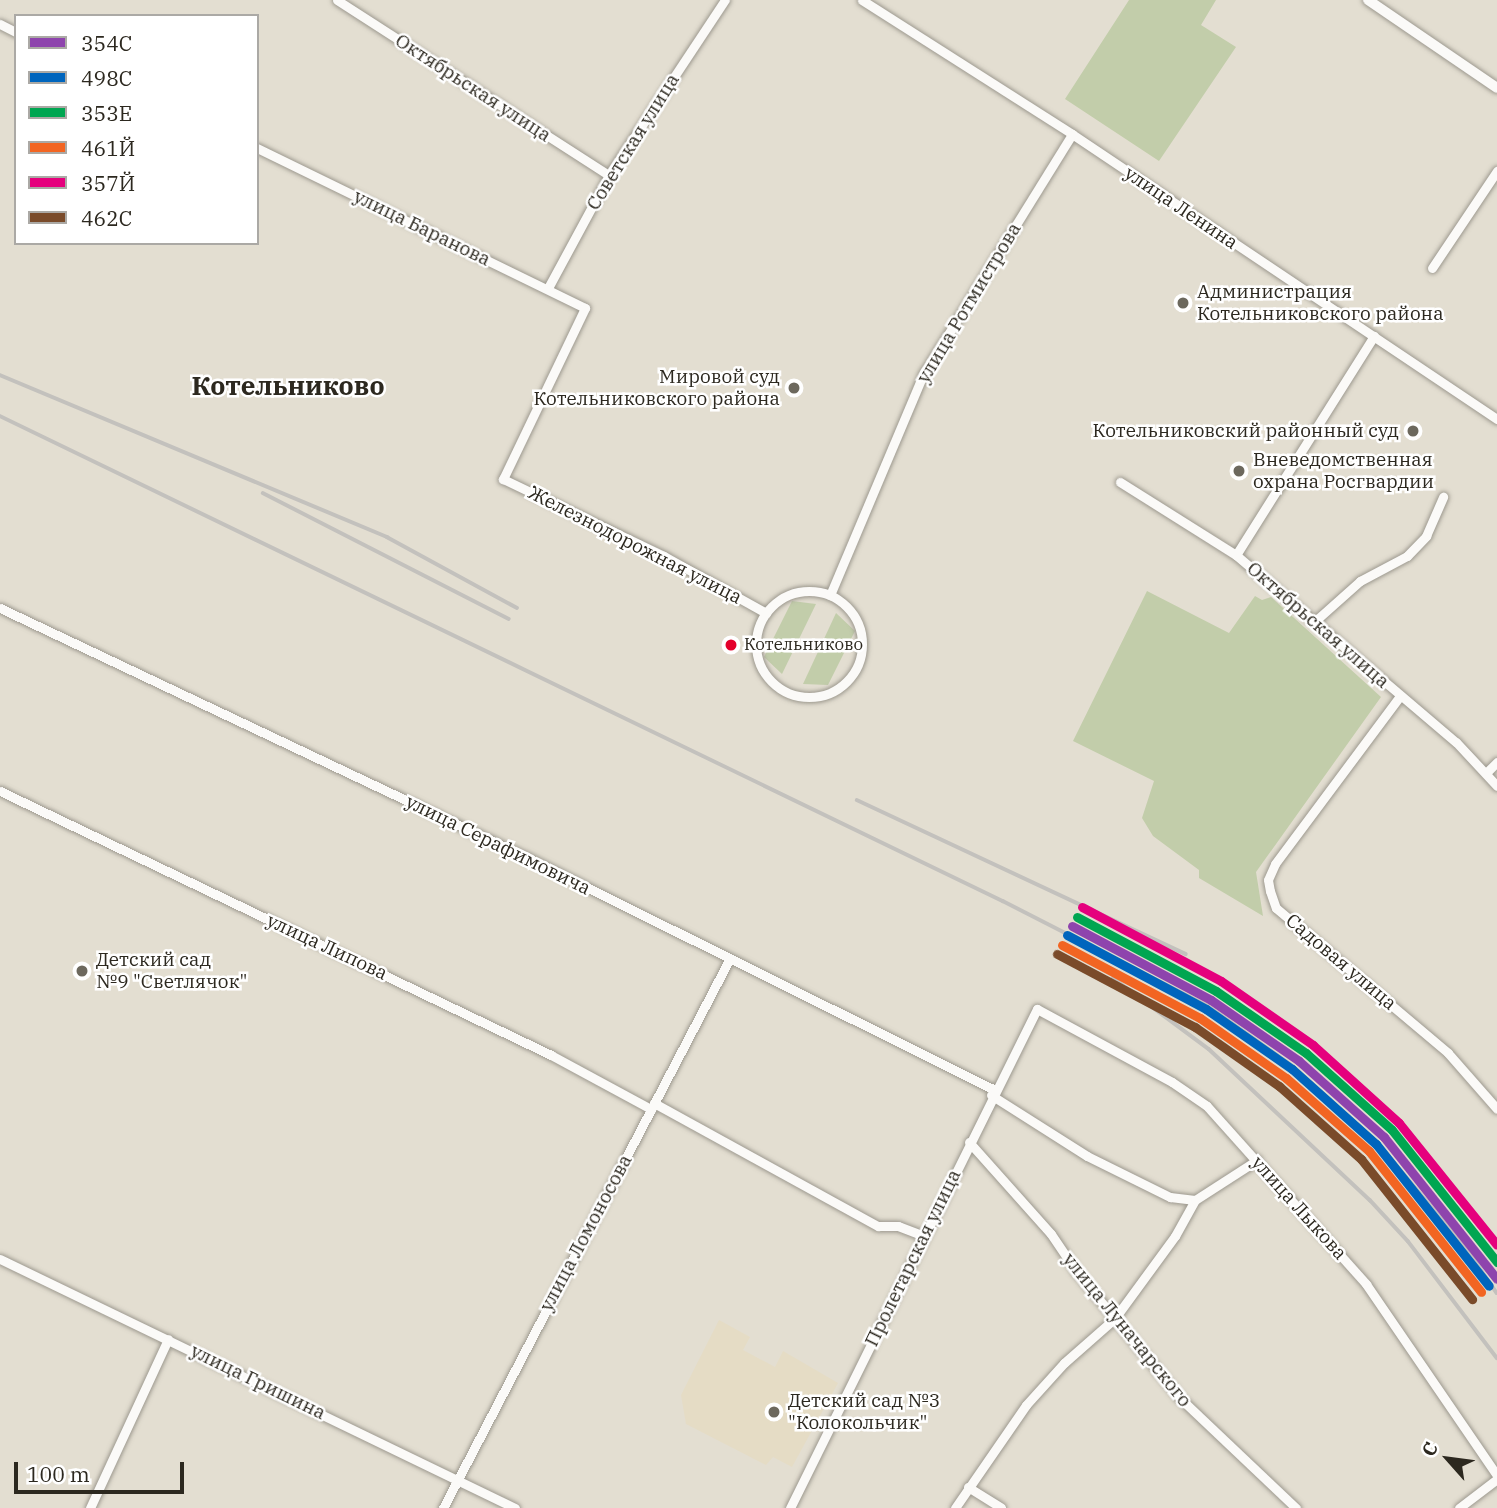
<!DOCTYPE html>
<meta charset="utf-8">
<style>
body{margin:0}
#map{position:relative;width:1497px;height:1508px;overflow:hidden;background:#e3ded1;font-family:"IBM Plex Serif",serif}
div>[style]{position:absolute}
.built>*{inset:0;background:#e5dcc5}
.green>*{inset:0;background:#c2cdaa}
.roads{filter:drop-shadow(0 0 2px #9d998f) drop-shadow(0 0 2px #9d998f)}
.minor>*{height:9px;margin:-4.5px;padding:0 4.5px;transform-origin:4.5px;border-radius:4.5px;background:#fbfaf8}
.minor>.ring{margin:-4.5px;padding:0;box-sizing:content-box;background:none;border:9px solid #fbfaf8;border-radius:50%}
.tertiary>*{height:10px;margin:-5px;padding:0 5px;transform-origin:5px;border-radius:5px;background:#fbfaf8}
.rail>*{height:3.5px;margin:-1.75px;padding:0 1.75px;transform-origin:1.75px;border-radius:1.75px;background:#c3c1bd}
.rail-1>*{height:9px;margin:-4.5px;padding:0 4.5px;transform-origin:4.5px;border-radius:4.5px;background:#8e44ad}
.rail-2>*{height:9px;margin:-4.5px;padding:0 4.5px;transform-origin:4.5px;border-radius:4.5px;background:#0065bd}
.rail-3>*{height:9px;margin:-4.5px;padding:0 4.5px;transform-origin:4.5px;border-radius:4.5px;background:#00a651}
.rail-4>*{height:9px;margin:-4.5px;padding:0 4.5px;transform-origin:4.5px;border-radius:4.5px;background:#f26522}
.rail-5>*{height:9px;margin:-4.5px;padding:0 4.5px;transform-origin:4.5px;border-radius:4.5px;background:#e5007d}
.rail-6>*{height:9px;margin:-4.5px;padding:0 4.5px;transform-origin:4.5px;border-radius:4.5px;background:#7a4b2a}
.dots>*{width:19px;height:19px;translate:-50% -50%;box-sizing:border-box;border:4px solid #fff;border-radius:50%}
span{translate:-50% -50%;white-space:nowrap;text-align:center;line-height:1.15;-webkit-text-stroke:5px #fff;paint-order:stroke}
.bus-label{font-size:17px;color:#2c281f}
.left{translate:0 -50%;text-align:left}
.street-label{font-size:19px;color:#2c281f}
.poi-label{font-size:19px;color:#2c281f}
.right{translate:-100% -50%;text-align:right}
.district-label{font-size:26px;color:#2c281f;font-weight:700}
.legend{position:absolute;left:14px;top:14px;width:245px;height:231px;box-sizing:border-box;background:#fff;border:2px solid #aba9a5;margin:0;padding:9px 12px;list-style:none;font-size:21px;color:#2c281f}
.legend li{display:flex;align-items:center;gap:14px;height:35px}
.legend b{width:35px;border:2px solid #aba9a5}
.north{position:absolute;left:1413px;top:1424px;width:70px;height:70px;-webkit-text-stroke:5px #fff;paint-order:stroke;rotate:298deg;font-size:19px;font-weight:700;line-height:28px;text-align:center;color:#2c281f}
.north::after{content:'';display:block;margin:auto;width:24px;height:32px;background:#2c281f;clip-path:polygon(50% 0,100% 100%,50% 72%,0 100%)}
.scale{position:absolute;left:14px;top:1462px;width:170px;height:32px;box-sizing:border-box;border:4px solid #2c281f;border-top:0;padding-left:9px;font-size:21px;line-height:24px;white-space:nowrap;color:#2c281f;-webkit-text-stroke:5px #fff;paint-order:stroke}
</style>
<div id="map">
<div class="built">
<i style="clip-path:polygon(719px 1320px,750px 1337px,743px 1350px,775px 1367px,783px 1351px,838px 1383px,792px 1467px,773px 1457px,766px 1465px,686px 1424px,681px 1395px)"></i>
</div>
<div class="green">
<i style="clip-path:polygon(1129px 0,1216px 0,1201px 25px,1236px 47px,1159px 161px,1065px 99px)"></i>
<i style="clip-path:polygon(1147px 591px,1229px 633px,1255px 596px,1262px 600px,1271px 597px,1381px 697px,1256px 872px,1263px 916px,1199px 878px,1199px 870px,1153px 836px,1142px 818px,1154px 781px,1073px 741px)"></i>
<i style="clip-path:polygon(792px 601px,816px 604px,782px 674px,764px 657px)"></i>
<i style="clip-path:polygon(836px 613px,855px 631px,828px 685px,803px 684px)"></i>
</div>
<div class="roads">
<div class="minor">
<i style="left:337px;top:0;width:323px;rotate:32.8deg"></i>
<i style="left:862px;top:0;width:249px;rotate:32.5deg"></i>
<i style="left:1072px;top:134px;width:512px;rotate:33.85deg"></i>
<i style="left:0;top:24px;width:18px;rotate:27deg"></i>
<i style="left:257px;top:148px;width:365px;rotate:26deg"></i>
<i style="left:585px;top:308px;width:190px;rotate:115.6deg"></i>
<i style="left:503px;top:479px;width:178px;rotate:25.6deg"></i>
<i style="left:664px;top:556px;width:117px;rotate:29.2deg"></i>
<i style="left:1432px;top:268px;width:117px;rotate:-56.2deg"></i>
<i style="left:548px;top:288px;width:128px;rotate:-61.6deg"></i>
<i style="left:609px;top:175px;width:210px;rotate:-56.5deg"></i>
<i style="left:1120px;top:482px;width:137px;rotate:32.2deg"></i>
<i style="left:1236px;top:555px;width:289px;rotate:40.4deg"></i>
<i style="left:1456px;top:742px;width:60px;rotate:47deg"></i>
<i style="left:1236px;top:555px;width:259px;rotate:-57.8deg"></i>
<i class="ring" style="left:756px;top:591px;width:97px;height:97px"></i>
<i style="left:830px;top:595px;width:241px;rotate:-67.1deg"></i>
<i style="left:924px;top:373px;width:281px;rotate:-58.2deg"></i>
<i style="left:0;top:608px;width:582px;rotate:25.33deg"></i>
<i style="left:526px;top:857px;width:521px;rotate:26.42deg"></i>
<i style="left:1314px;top:622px;width:62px;rotate:-41.7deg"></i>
<i style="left:1360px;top:581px;width:53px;rotate:-28deg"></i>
<i style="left:1407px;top:556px;width:28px;rotate:-46deg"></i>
<i style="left:1426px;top:536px;width:43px;rotate:-66.4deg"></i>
<i style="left:1400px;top:696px;width:209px;rotate:126.7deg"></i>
<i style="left:1275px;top:864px;width:17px;rotate:114deg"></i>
<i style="left:1268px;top:880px;width:11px;rotate:80deg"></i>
<i style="left:1270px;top:891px;width:18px;rotate:71deg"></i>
<i style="left:1276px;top:908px;width:225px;rotate:40.1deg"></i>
<i style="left:1448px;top:1053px;width:74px;rotate:48.8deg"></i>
<i style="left:1487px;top:772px;width:14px;rotate:-45deg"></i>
<i style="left:0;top:791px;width:611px;rotate:25.6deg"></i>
<i style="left:551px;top:1055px;width:114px;rotate:28.4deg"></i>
<i style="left:991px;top:1095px;width:114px;rotate:32.4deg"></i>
<i style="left:1087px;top:1156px;width:93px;rotate:26.3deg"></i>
<i style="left:1170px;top:1197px;width:25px;rotate:7deg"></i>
<i style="left:654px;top:1103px;width:256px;rotate:28.8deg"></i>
<i style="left:878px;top:1226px;width:20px"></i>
<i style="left:898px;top:1226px;width:28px;rotate:21deg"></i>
<i style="left:969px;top:1142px;width:123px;rotate:48.3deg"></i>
<i style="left:1051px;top:1234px;width:45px;rotate:56deg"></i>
<i style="left:1076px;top:1271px;width:164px;rotate:50.7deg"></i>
<i style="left:1180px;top:1398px;width:160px;rotate:43.5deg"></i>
<i style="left:0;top:1259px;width:572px;rotate:25.8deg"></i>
<i style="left:968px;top:1487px;width:39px;rotate:32deg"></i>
<i style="left:90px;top:1508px;width:186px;rotate:-65.2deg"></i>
<i style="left:443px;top:1508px;width:620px;rotate:-62.44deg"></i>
<i style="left:790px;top:1508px;width:557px;rotate:-63.67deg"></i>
<i style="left:1037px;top:1009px;width:153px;rotate:28.4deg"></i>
<i style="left:1172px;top:1082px;width:42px;rotate:34.4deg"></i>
<i style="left:1207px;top:1106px;width:239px;rotate:48.2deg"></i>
<i style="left:1366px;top:1284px;width:232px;rotate:55.6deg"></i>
<i style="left:955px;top:1508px;width:125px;rotate:-55.4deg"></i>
<i style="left:1026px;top:1405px;width:57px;rotate:-47.9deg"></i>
<i style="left:1064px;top:1363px;width:68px;rotate:-41.4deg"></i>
<i style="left:1115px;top:1318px;width:102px;rotate:-53.8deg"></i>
<i style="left:1175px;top:1236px;width:41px;rotate:-60.9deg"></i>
<i style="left:1195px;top:1200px;width:74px;rotate:-32.8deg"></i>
<i style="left:1459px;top:1508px;width:48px;rotate:-37.3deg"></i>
</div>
<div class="tertiary">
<i style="left:1368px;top:0;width:156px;rotate:34.3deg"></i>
</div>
</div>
<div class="rail">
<i style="left:0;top:375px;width:420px;rotate:22.7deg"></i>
<i style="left:387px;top:537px;width:148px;rotate:28.6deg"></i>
<i style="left:0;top:416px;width:1114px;rotate:25.81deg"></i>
<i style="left:1003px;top:901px;width:230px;rotate:27.1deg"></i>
<i style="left:1208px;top:1006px;width:105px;rotate:35.3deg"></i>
<i style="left:1294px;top:1067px;width:113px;rotate:42.1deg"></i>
<i style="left:1378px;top:1143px;width:138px;rotate:50deg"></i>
<i style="left:1467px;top:1249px;width:53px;rotate:55.7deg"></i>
<i style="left:263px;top:493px;width:276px;rotate:27.1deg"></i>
<i style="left:857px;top:800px;width:363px;rotate:25.1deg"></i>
<i style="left:1113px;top:978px;width:119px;rotate:36.5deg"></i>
<i style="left:1209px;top:1049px;width:221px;rotate:43.2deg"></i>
<i style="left:1370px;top:1200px;width:56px;rotate:47.2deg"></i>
<i style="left:1408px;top:1241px;width:147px;rotate:52.7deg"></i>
</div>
<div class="rail-1">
<i style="left:1072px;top:926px;width:157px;rotate:28deg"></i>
<i style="left:1211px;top:1000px;width:107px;rotate:34.7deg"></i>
<i style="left:1299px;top:1061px;width:114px;rotate:41.8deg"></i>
<i style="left:1384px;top:1137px;width:181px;rotate:51.5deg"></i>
</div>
<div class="rail-2">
<i style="left:1067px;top:935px;width:157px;rotate:28deg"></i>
<i style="left:1206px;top:1009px;width:105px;rotate:34.9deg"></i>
<i style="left:1292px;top:1069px;width:113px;rotate:41.8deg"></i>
<i style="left:1376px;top:1144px;width:181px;rotate:51.5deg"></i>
</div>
<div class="rail-3">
<i style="left:1077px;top:917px;width:157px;rotate:28deg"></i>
<i style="left:1216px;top:991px;width:109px;rotate:34.6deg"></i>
<i style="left:1306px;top:1053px;width:115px;rotate:41.8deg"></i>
<i style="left:1392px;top:1130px;width:169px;rotate:51.5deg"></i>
</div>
<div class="rail-4">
<i style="left:1062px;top:945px;width:156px;rotate:27.9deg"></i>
<i style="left:1200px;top:1018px;width:105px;rotate:34.9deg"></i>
<i style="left:1286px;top:1078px;width:111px;rotate:41.3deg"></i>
<i style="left:1369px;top:1151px;width:180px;rotate:51.5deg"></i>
</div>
<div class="rail-5">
<i style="left:1082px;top:907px;width:157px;rotate:28deg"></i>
<i style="left:1221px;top:981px;width:112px;rotate:34.8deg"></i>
<i style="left:1313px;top:1045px;width:116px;rotate:42.2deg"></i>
<i style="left:1399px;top:1123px;width:156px;rotate:51.2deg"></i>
</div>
<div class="rail-6">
<i style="left:1057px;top:954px;width:156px;rotate:27.9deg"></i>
<i style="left:1195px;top:1027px;width:103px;rotate:35.1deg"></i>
<i style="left:1279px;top:1086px;width:110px;rotate:41.7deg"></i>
<i style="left:1361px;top:1159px;width:179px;rotate:51.6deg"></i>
</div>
<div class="dots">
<i style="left:1183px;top:303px;background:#6c685d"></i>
<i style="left:794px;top:388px;background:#6c685d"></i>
<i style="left:1413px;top:431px;background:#6c685d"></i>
<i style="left:1239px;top:471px;background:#6c685d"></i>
<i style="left:731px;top:645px;background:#e4002b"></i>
<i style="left:82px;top:971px;background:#6c685d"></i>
<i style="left:774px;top:1412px;background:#6c685d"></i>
</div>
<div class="bus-label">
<span class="left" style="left:744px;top:645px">Котельниково</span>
</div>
<div class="street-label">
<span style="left:473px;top:88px;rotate:33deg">Октябрьская улица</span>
<span style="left:633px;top:142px;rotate:-58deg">Советская улица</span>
<span style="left:1181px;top:208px;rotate:34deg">улица Ленина</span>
<span style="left:422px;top:228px;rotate:26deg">улица Баранова</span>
<span style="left:969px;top:303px;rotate:-59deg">улица Ротмистрова</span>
<span style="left:635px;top:545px;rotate:27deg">Железнодорожная улица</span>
<span style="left:1318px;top:625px;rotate:41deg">Октябрьская улица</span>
<span style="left:498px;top:845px;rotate:26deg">улица Серафимовича</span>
<span style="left:327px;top:947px;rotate:25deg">улица Липова</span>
<span style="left:1341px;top:962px;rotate:40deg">Садовая улица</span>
<span style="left:1299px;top:1208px;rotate:48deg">улица Лыкова</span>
<span style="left:586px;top:1233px;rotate:-62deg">улица Ломоносова</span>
<span style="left:913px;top:1258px;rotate:-64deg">Пролетарская улица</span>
<span style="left:1127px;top:1330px;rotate:51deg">улица Луначарского</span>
<span style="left:258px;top:1382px;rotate:26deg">улица Гришина</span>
</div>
<div class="poi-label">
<span class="left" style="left:1197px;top:303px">Администрация<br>Котельниковского района</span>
<span class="right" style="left:780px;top:388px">Мировой суд<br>Котельниковского района</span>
<span class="right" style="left:1399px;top:431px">Котельниковский районный суд</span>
<span class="left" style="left:1253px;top:471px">Вневедомственная<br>охрана Росгвардии</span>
<span class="left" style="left:96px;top:971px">Детский сад<br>№9 "Светлячок"</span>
<span class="left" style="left:788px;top:1412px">Детский сад №3<br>"Колокольчик"</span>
</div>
<div class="district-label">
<span style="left:288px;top:386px">Котельниково</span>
</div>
<ul class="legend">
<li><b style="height:9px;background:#8e44ad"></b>354С</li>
<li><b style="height:9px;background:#0065bd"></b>498С</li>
<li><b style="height:9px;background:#00a651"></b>353Е</li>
<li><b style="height:9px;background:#f26522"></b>461Й</li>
<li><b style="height:9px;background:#e5007d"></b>357Й</li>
<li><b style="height:9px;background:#7a4b2a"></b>462С</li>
</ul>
<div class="north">С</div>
<div class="scale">100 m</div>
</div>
